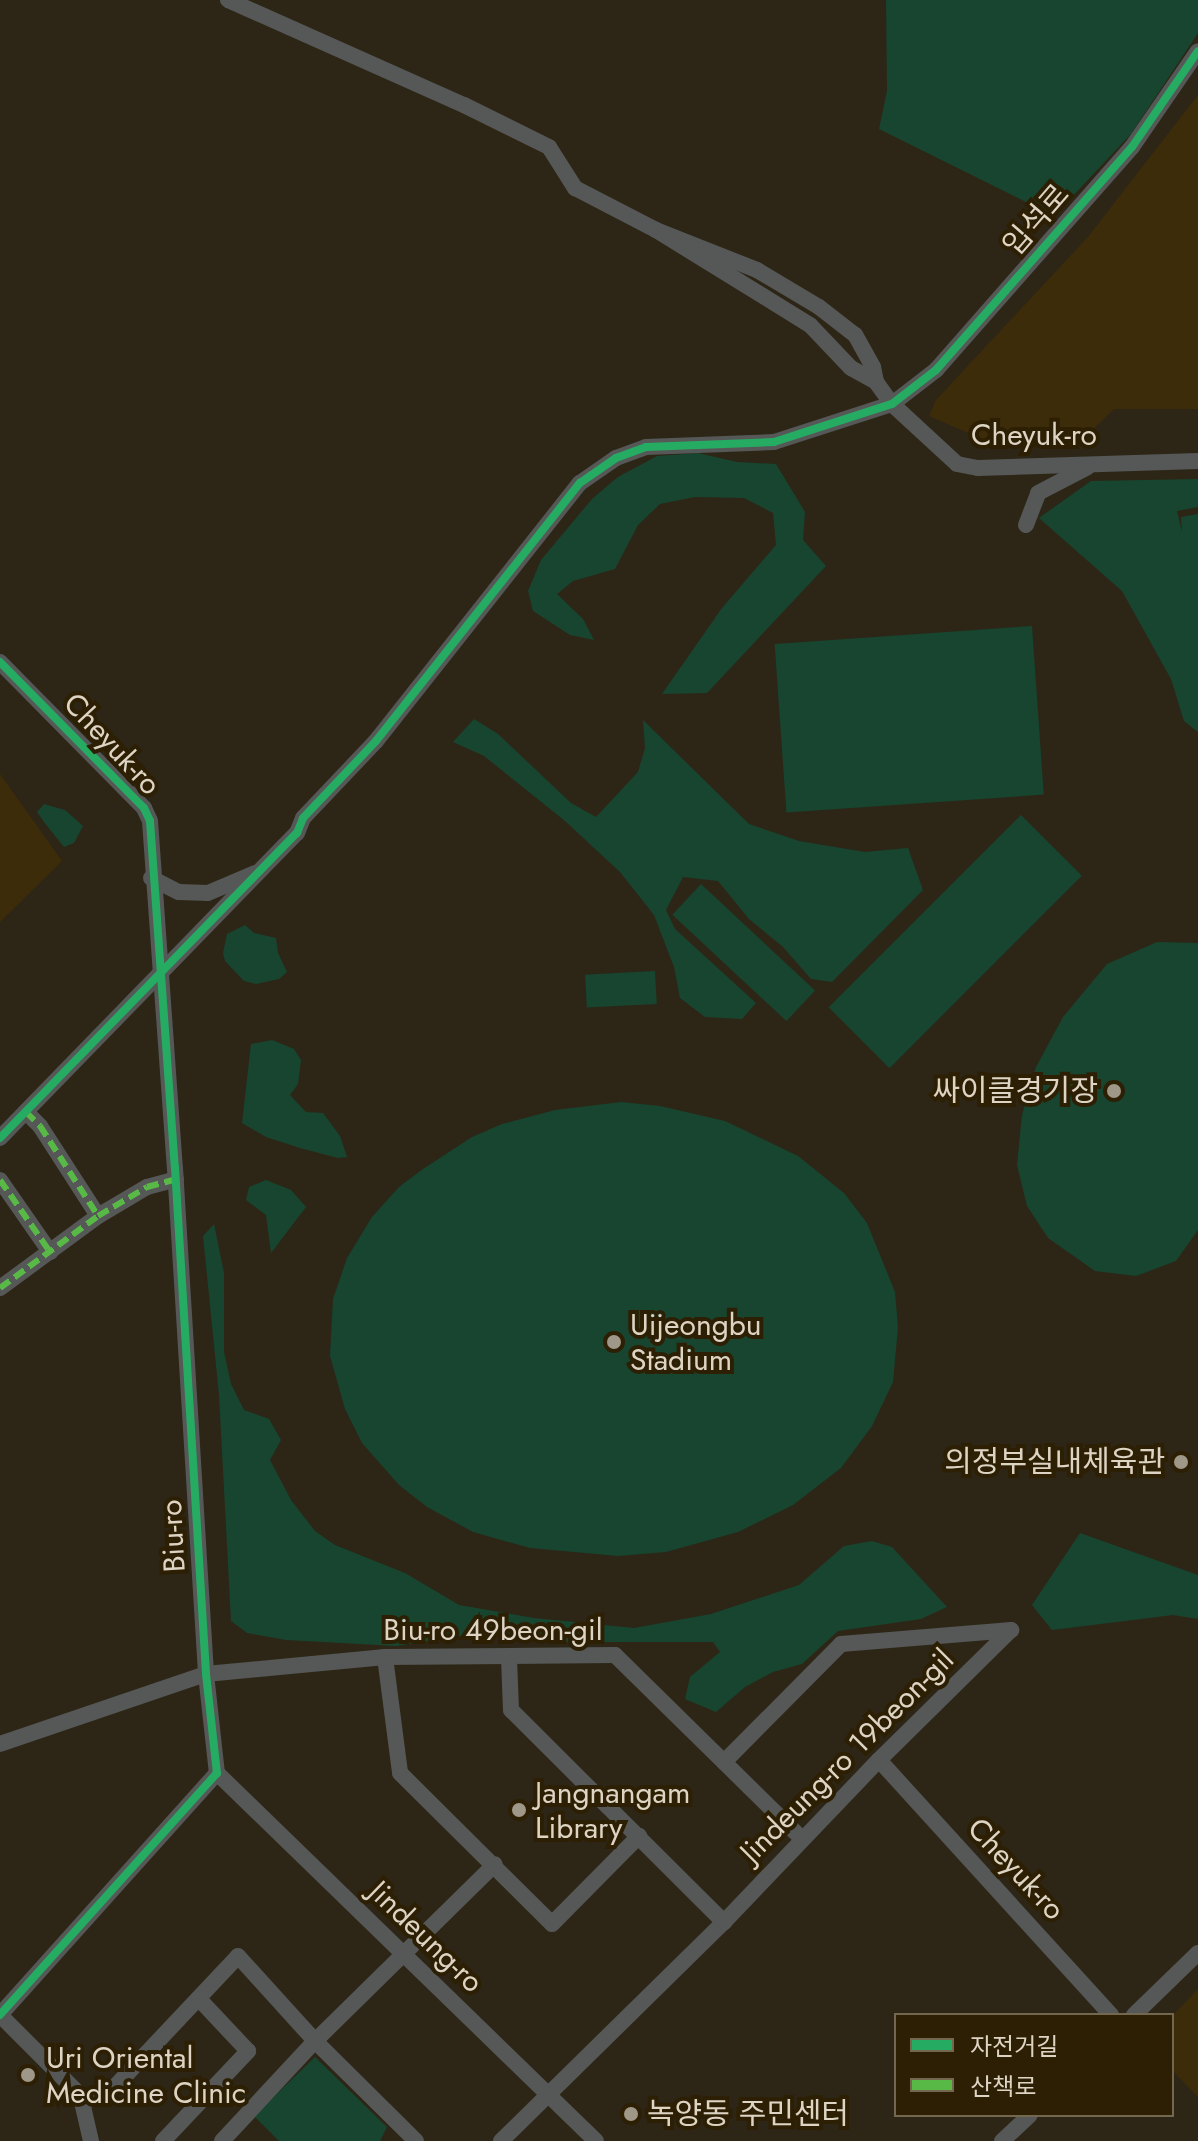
<!DOCTYPE html>
<meta charset="utf-8">
<style>
body{margin:0}
#map{position:relative;width:1198px;height:2141px;overflow:hidden;background:#2d2616;font-family:Jost,"Noto Sans KR",sans-serif}
div>[style]{position:absolute}
.built>*{inset:0;background:#3d2c09}
.green>*{inset:0;background:#174530;transform-origin:0 0}
.minor>*{height:16px;margin:-8px;padding:0 8px;transform-origin:8px;border-radius:8px;background:#555857}
.quiet>*{height:6px;margin-top:-3px;transform-origin:0;background:repeating-linear-gradient(90deg,#58b947 0 12px,transparent 0 18px)}
.cycleway>*{height:8px;margin:-4px;padding:0 4px;transform-origin:4px;border-radius:4px;background:#26ab63}
.dots>*{width:22px;height:22px;translate:-50% -50%;box-sizing:border-box;border:4px solid #2d1f03;border-radius:50%}
span{translate:-50% -50%;white-space:nowrap;text-align:center;line-height:1.15;-webkit-text-stroke:8px #2d1f03;paint-order:stroke}
.street-label{font-size:30px;color:#ddd4c4}
.poi-label{font-size:30px;color:#ddd4c4}
.right{translate:-100% -50%;text-align:right}
.left{translate:0 -50%;text-align:left}
.legend{position:absolute;left:894px;top:2013px;width:280px;height:104px;box-sizing:border-box;background:#2d1f03;border:2px solid #736750;margin:0;padding:10px 14px;list-style:none;font-size:24px;color:#ddd4c4}
.legend li{display:flex;align-items:center;gap:16px;height:40px}
.legend b{width:40px;border:2px solid #736750}
</style>
<div id="map">
<div class="built">
<i style="clip-path:polygon(1198px 95px,1198px 409px,1114px 409px,1083px 439px,982px 439px,929px 416px,936px 400px,1088px 237px)"></i>
<i style="clip-path:polygon(0 774px,62px 861px,0 922px)"></i>
<i style="clip-path:polygon(1198px 1989px,1198px 2097px,1172px 2070px,1172px 2016px)"></i>
</div>
<div class="green">
<i style="clip-path:polygon(886px 0,1198px 0,1198px 33px,1131px 134px,1054px 216px,879px 129px,887px 91px)"></i>
<i style="clip-path:polygon(698px 453px,737px 462px,776px 464px,805px 512px,803px 540px,826px 566px,707px 693px,662px 694px,722px 608px,776px 545px,773px 513px,744px 498px,695px 497px,660px 504px,638px 525px,615px 569px,573px 581px,557px 594px,583px 619px,594px 640px,570px 635px,533px 611px,528px 591px,541px 560px,592px 499px,618px 477px,657px 456px)"></i>
<i style="clip-path:polygon(1198px 479px,1198px 507px,1177px 511px,1182px 532px,1181px 517px,1198px 514px,1198px 732px,1184px 721px,1171px 679px,1122px 591px,1039px 518px,1091px 481px)"></i>
<i style="left:1032px;top:626px;width:169px;height:258px;rotate:86deg"></i>
<i style="clip-path:polygon(474px 719px,498px 734px,571px 803px,596px 817px,638px 772px,645px 748px,643px 720px,749px 824px,799px 841px,865px 852px,908px 848px,923px 890px,832px 982px,811px 979px,783px 947px,749px 919px,718px 881px,683px 877px,666px 910px,675px 929px,756px 1003px,742px 1019px,705px 1017px,680px 998px,674px 967px,654px 915px,620px 872px,565px 821px,484px 756px,453px 742px)"></i>
<i style="clip-path:polygon(44px 804px,65px 810px,83px 826px,74px 843px,64px 847px,44px 822px,37px 812px)"></i>
<i style="left:1021px;top:815px;width:86px;height:272px;rotate:45deg"></i>
<i style="left:701px;top:884px;width:156px;height:42px;rotate:43deg"></i>
<i style="clip-path:polygon(245px 925px,254px 933px,276px 938px,278px 953px,287px 972px,279px 979px,256px 984px,244px 981px,225px 961px,223px 953px,227px 934px)"></i>
<i style="clip-path:polygon(1157px 942px,1198px 943px,1198px 1230px,1176px 1261px,1136px 1276px,1095px 1271px,1048px 1238px,1027px 1206px,1017px 1165px,1022px 1115px,1036px 1067px,1063px 1017px,1107px 964px)"></i>
<i style="left:655px;top:971px;width:33px;height:70px;rotate:87deg"></i>
<i style="clip-path:polygon(272px 1040px,294px 1049px,301px 1060px,298px 1084px,290px 1095px,306px 1112px,323px 1113px,340px 1136px,347px 1157px,338px 1158px,300px 1148px,266px 1137px,242px 1123px,251px 1044px)"></i>
<i style="clip-path:polygon(621px 1102px,660px 1106px,725px 1121px,798px 1156px,844px 1193px,867px 1223px,895px 1292px,898px 1327px,893px 1382px,872px 1426px,841px 1468px,793px 1505px,738px 1532px,666px 1552px,618px 1556px,530px 1548px,473px 1532px,427px 1507px,399px 1485px,362px 1443px,345px 1409px,330px 1356px,333px 1299px,347px 1258px,372px 1217px,399px 1187px,423px 1169px,472px 1137px,502px 1124px,555px 1110px)"></i>
<i style="clip-path:polygon(266px 1180px,291px 1190px,306px 1207px,271px 1253px,266px 1215px,246px 1200px,249px 1187px)"></i>
<i style="clip-path:polygon(214px 1224px,224px 1273px,224px 1352px,231px 1384px,244px 1410px,269px 1419px,281px 1440px,270px 1460px,291px 1500px,315px 1531px,335px 1545px,405px 1573px,459px 1605px,534px 1618px,634px 1628px,711px 1614px,799px 1585px,844px 1546px,872px 1541px,892px 1547px,947px 1607px,921px 1619px,838px 1631px,802px 1664px,773px 1672px,745px 1687px,716px 1712px,685px 1699px,690px 1677px,720px 1652px,713px 1642px,556px 1642px,516px 1634px,458px 1636px,396px 1646px,286px 1640px,247px 1633px,231px 1621px,219px 1395px,203px 1236px)"></i>
<i style="clip-path:polygon(1080px 1533px,1198px 1575px,1198px 1619px,1173px 1615px,1052px 1630px,1032px 1605px)"></i>
<i style="clip-path:polygon(315px 2057px,387px 2127px,380px 2141px,279px 2141px,254px 2116px)"></i>
</div>
<div class="minor">
<i style="left:228px;top:0;width:258px;rotate:24deg"></i>
<i style="left:464px;top:105px;width:95px;rotate:26.3deg"></i>
<i style="left:549px;top:147px;width:49px;rotate:57.6deg"></i>
<i style="left:575px;top:188px;width:91px;rotate:27.4deg"></i>
<i style="left:876px;top:382px;width:15px;rotate:-101deg"></i>
<i style="left:873px;top:367px;width:37px;rotate:-119deg"></i>
<i style="left:855px;top:335px;width:46px;rotate:-142.1deg"></i>
<i style="left:819px;top:307px;width:72px;rotate:-149.2deg"></i>
<i style="left:757px;top:270px;width:109px;rotate:-158.4deg"></i>
<i style="left:656px;top:230px;width:181px;rotate:31.7deg"></i>
<i style="left:810px;top:325px;width:59px;rotate:46.4deg"></i>
<i style="left:851px;top:368px;width:29px;rotate:29deg"></i>
<i style="left:876px;top:382px;width:27px;rotate:54deg"></i>
<i style="left:892px;top:404px;width:88px;rotate:42.7deg"></i>
<i style="left:957px;top:464px;width:21px;rotate:11deg"></i>
<i style="left:978px;top:468px;width:220px;rotate:-1.8deg"></i>
<i style="left:1026px;top:525px;width:34px;rotate:-69deg"></i>
<i style="left:1038px;top:493px;width:56px;rotate:-27.5deg"></i>
<i style="left:0;top:662px;width:205px;rotate:45.4deg"></i>
<i style="left:144px;top:808px;width:14px;rotate:65deg"></i>
<i style="left:150px;top:821px;width:348px;rotate:85.9deg"></i>
<i style="left:175px;top:1168px;width:507px;rotate:86.49deg"></i>
<i style="left:206px;top:1674px;width:100px;rotate:83.7deg"></i>
<i style="left:217px;top:1773px;width:325px;rotate:131.9deg"></i>
<i style="left:151px;top:878px;width:31px;rotate:27deg"></i>
<i style="left:179px;top:892px;width:29px;rotate:2deg"></i>
<i style="left:208px;top:893px;width:51px;rotate:-23.1deg"></i>
<i style="left:26px;top:1112px;width:20px;rotate:45deg"></i>
<i style="left:40px;top:1126px;width:107px;rotate:57.2deg"></i>
<i style="left:0;top:1138px;width:426px;rotate:-45.8deg"></i>
<i style="left:297px;top:833px;width:16px;rotate:-68deg"></i>
<i style="left:303px;top:818px;width:106px;rotate:-46.5deg"></i>
<i style="left:376px;top:741px;width:329px;rotate:-51.7deg"></i>
<i style="left:580px;top:483px;width:44px;rotate:-34.8deg"></i>
<i style="left:616px;top:458px;width:32px;rotate:-20deg"></i>
<i style="left:646px;top:447px;width:128px;rotate:-2.2deg"></i>
<i style="left:774px;top:442px;width:124px;rotate:-17.9deg"></i>
<i style="left:892px;top:404px;width:56px;rotate:-37.7deg"></i>
<i style="left:936px;top:370px;width:297px;rotate:-48.7deg"></i>
<i style="left:1132px;top:147px;width:116px;rotate:-55.5deg"></i>
<i style="left:0;top:1180px;width:88px;rotate:55.2deg"></i>
<i style="left:0;top:1288px;width:122px;rotate:-36.3deg"></i>
<i style="left:98px;top:1216px;width:57px;rotate:-30.6deg"></i>
<i style="left:147px;top:1187px;width:30px;rotate:-15deg"></i>
<i style="left:385px;top:1657px;width:117px;rotate:82.6deg"></i>
<i style="left:400px;top:1773px;width:214px;rotate:44.8deg"></i>
<i style="left:552px;top:1924px;width:124px;rotate:-45.3deg"></i>
<i style="left:509px;top:1658px;width:52px;rotate:87.8deg"></i>
<i style="left:511px;top:1710px;width:301px;rotate:44.9deg"></i>
<i style="left:0;top:1744px;width:218px;rotate:-18.8deg"></i>
<i style="left:206px;top:1674px;width:180px;rotate:-5.4deg"></i>
<i style="left:385px;top:1657px;width:230px;rotate:-0.5deg"></i>
<i style="left:615px;top:1655px;width:262px;rotate:44.5deg"></i>
<i style="left:879px;top:1760px;width:345px;rotate:47.7deg"></i>
<i style="left:724px;top:1762px;width:166px;rotate:-45.2deg"></i>
<i style="left:841px;top:1644px;width:171px;rotate:-4.7deg"></i>
<i style="left:217px;top:1773px;width:528px;rotate:44.16deg"></i>
<i style="left:0;top:2015px;width:105px;rotate:45deg"></i>
<i style="left:74px;top:2089px;width:15px;rotate:58deg"></i>
<i style="left:82px;top:2102px;width:40px;rotate:77deg"></i>
<i style="left:1134px;top:2015px;width:89px;rotate:-44.1deg"></i>
<i style="left:82px;top:2102px;width:28px;rotate:-18deg"></i>
<i style="left:109px;top:2093px;width:188px;rotate:-46.7deg"></i>
<i style="left:238px;top:1956px;width:115px;rotate:47.8deg"></i>
<i style="left:315px;top:2041px;width:142px;rotate:44.7deg"></i>
<i style="left:163px;top:2141px;width:124px;rotate:-46.6deg"></i>
<i style="left:248px;top:2051px;width:71px;rotate:-133.3deg"></i>
<i style="left:222px;top:2141px;width:137px;rotate:-47.1deg"></i>
<i style="left:315px;top:2041px;width:252px;rotate:-44.5deg"></i>
<i style="left:501px;top:2141px;width:313px;rotate:-44.5deg"></i>
<i style="left:724px;top:1922px;width:224px;rotate:-46.3deg"></i>
<i style="left:879px;top:1760px;width:185px;rotate:-44.6deg"></i>
<i style="left:1002px;top:2141px;width:38px;rotate:-43deg"></i>
</div>
<div class="quiet">
<i style="left:26px;top:1112px;width:20px;rotate:45deg"></i>
<i style="left:40px;top:1126px;width:107px;rotate:57.2deg"></i>
<i style="left:0;top:1180px;width:88px;rotate:55.2deg"></i>
<i style="left:0;top:1288px;width:122px;rotate:-36.3deg"></i>
<i style="left:98px;top:1216px;width:57px;rotate:-30.6deg"></i>
<i style="left:147px;top:1187px;width:30px;rotate:-15deg"></i>
</div>
<div class="cycleway">
<i style="left:0;top:662px;width:205px;rotate:45.4deg"></i>
<i style="left:144px;top:808px;width:14px;rotate:65deg"></i>
<i style="left:150px;top:821px;width:348px;rotate:85.9deg"></i>
<i style="left:175px;top:1168px;width:507px;rotate:86.49deg"></i>
<i style="left:206px;top:1674px;width:100px;rotate:83.7deg"></i>
<i style="left:217px;top:1773px;width:325px;rotate:131.9deg"></i>
<i style="left:0;top:1138px;width:426px;rotate:-45.8deg"></i>
<i style="left:297px;top:833px;width:16px;rotate:-68deg"></i>
<i style="left:303px;top:818px;width:106px;rotate:-46.5deg"></i>
<i style="left:376px;top:741px;width:329px;rotate:-51.7deg"></i>
<i style="left:580px;top:483px;width:44px;rotate:-34.8deg"></i>
<i style="left:616px;top:458px;width:32px;rotate:-20deg"></i>
<i style="left:646px;top:447px;width:128px;rotate:-2.2deg"></i>
<i style="left:774px;top:442px;width:124px;rotate:-17.9deg"></i>
<i style="left:892px;top:404px;width:56px;rotate:-37.7deg"></i>
<i style="left:936px;top:370px;width:297px;rotate:-48.7deg"></i>
<i style="left:1132px;top:147px;width:116px;rotate:-55.5deg"></i>
</div>
<div class="dots">
<i style="left:1114px;top:1091px;background:#9f9787"></i>
<i style="left:614px;top:1342px;background:#9f9787"></i>
<i style="left:1181px;top:1462px;background:#9f9787"></i>
<i style="left:519px;top:1810px;background:#9f9787"></i>
<i style="left:28px;top:2075px;background:#9f9787"></i>
<i style="left:631px;top:2114px;background:#9f9787"></i>
</div>
<div class="street-label">
<span style="left:1036px;top:220px;rotate:-49deg">입석로</span>
<span style="left:1034px;top:435px">Cheyuk-ro</span>
<span style="left:112px;top:744px;rotate:47deg">Cheyuk-ro</span>
<span style="left:173px;top:1536px;rotate:-93deg">Biu-ro</span>
<span style="left:493px;top:1630px">Biu-ro 49beon-gil</span>
<span style="left:847px;top:1756px;rotate:-45deg">Jindeung-ro 19beon-gil</span>
<span style="left:1016px;top:1869px;rotate:47deg">Cheyuk-ro</span>
<span style="left:426px;top:1937px;rotate:44deg">Jindeung-ro</span>
</div>
<div class="poi-label">
<span class="right" style="left:1098px;top:1091px">싸이클경기장</span>
<span class="left" style="left:630px;top:1342px">Uijeongbu<br>Stadium</span>
<span class="right" style="left:1165px;top:1462px">의정부실내체육관</span>
<span class="left" style="left:535px;top:1810px">Jangnangam<br>Library</span>
<span class="left" style="left:46px;top:2075px">Uri Oriental<br>Medicine Clinic</span>
<span class="left" style="left:647px;top:2114px">녹양동 주민센터</span>
</div>
<ul class="legend">
<li><b style="height:10px;background:#26ab63"></b>자전거길</li>
<li><b style="height:10px;background:#58b947"></b>산책로</li>
</ul>
</div>
